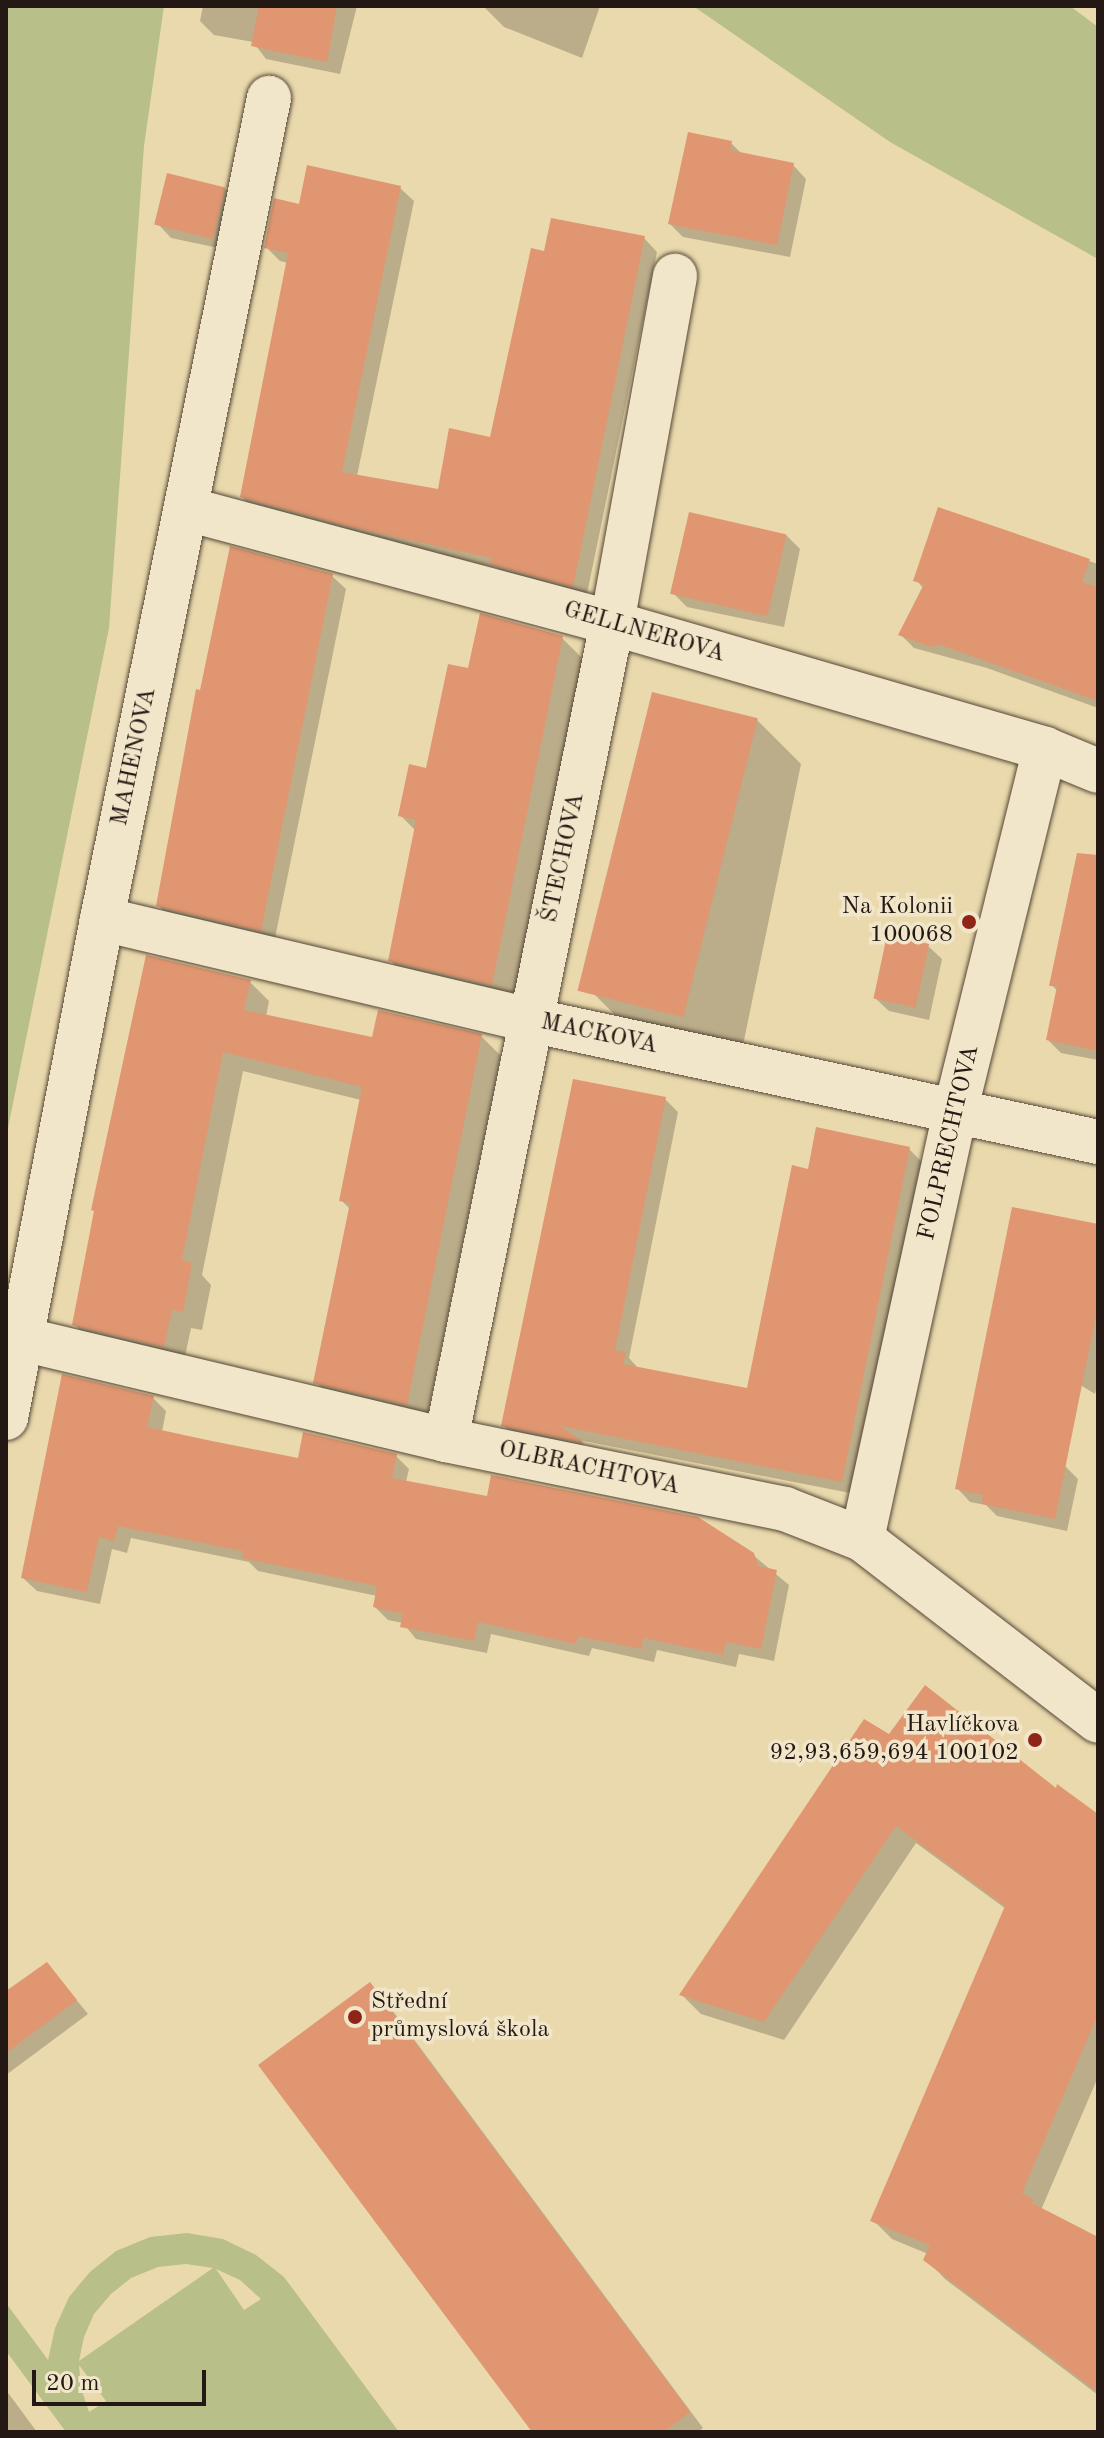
<!DOCTYPE html>
<meta charset="utf-8">
<style>
body{margin:0}
#map{position:relative;width:1104px;height:2438px;overflow:hidden;background:#ead9ac;font-family:"Old Standard TT",serif}
div>[style]{position:absolute}
.green>*{inset:0;background:#b8bf89}
.shadow>*{inset:0;background:#0003}
.building>*{inset:0;background:#e09671;transform-origin:0 0}
.roads{filter:drop-shadow(0 0 2px #554839) drop-shadow(0 0 2px #554839)}
.street>*{height:44px;margin:-22px;padding:0 22px;transform-origin:22px;border-radius:22px;background:#f1e6c9}
.dots>*{width:22px;height:22px;translate:-50% -50%;box-sizing:border-box;border:4px solid #f1e6c9;border-radius:50%}
span{translate:-50% -50%;white-space:nowrap;text-align:center;line-height:1.15;-webkit-text-stroke:7px #f1e6c9;paint-order:stroke}
.street-label{font-size:24px;color:#231813}
.poi-label{font-size:24px;color:#231813}
.right{translate:-100% -50%;text-align:right}
.left{translate:0 -50%;text-align:left}
.frame{position:absolute;inset:0;border:8px solid #231813;pointer-events:none}
.scale{position:absolute;left:32px;top:2370px;width:174px;height:36px;box-sizing:border-box;border:4px solid #231813;border-top:0;padding-left:10px;font-size:24px;line-height:28px;white-space:nowrap;color:#231813;-webkit-text-stroke:6px #f1e6c9;paint-order:stroke}
</style>
<div id="map">
<div class="green">
<i style="clip-path:polygon(6px 6px,164px 6px,144px 146px,109px 628px,6px 1138px)"></i>
<i style="clip-path:polygon(693px 6px,1070px 6px,1098px 27px,1098px 259px,890px 142px)"></i>
<i style="clip-path:polygon(evenodd,187px 2233px,223px 2239px,256px 2255px,284px 2277px,399px 2432px,66px 2432px,6px 2351px,6px 2303px,48px 2360px,55px 2328px,69px 2297px,90px 2272px,116px 2251px,150px 2237px,187px 2233px,186px 2264px,213px 2268px,79px 2361px,84px 2337px,94px 2314px,111px 2294px,131px 2278px,158px 2267px,186px 2264px,187px 2233px,216px 2269px,240px 2280px,261px 2299px,244px 2310px,216px 2269px,187px 2233px,79px 2365px,106px 2401px,89px 2412px,81px 2388px,79px 2365px)"></i>
</div>
<div class="shadow">
<i style="clip-path:polygon(203px 6px,357px 6px,340px 74px,266px 59px,253px 42px,214px 35px,200px 21px)"></i>
<i style="clip-path:polygon(483px 6px,600px 6px,582px 58px,504px 27px)"></i>
<i style="clip-path:polygon(731px 143px,743px 155px,793px 165px,806px 179px,790px 257px,683px 237px,670px 224px)"></i>
<i style="clip-path:polygon(224px 188px,238px 202px,228px 250px,171px 238px,158px 224px)"></i>
<i style="clip-path:polygon(400px 188px,414px 201px,357px 476px,440px 491px,491px 439px,644px 238px,657px 252px,586px 599px,506px 577px,497px 568px,255px 510px,242px 497px,288px 263px,280px 261px,266px 247px,301px 206px)"></i>
<i style="clip-path:polygon(939px 510px,1098px 564px,1098px 708px,987px 668px,914px 648px,901px 635px,924px 589px,916px 580px)"></i>
<i style="clip-path:polygon(786px 535px,800px 549px,784px 627px,687px 607px,674px 594px)"></i>
<i style="clip-path:polygon(332px 576px,346px 589px,274px 943px,172px 919px,158px 905px,201px 693px)"></i>
<i style="clip-path:polygon(562px 638px,583px 659px,513px 1005px,411px 981px,390px 960px,416px 831px,401px 816px,428px 770px,470px 670px)"></i>
<i style="clip-path:polygon(757px 720px,801px 764px,741px 1055px,637px 1037px,593px 993px)"></i>
<i style="clip-path:polygon(1098px 861px,1098px 1060px,1061px 1053px,1048px 1040px,1058px 991px,1051px 985px)"></i>
<i style="clip-path:polygon(928px 946px,942px 959px,929px 1020px,889px 1011px,875px 998px)"></i>
<i style="clip-path:polygon(250px 982px,269px 1001px,266px 1017px,374px 1040px,481px 1036px,501px 1056px,426px 1423px,335px 1402px,316px 1382px,351px 1210px,341px 1200px,361px 1100px,243px 1071px,202px 1275px,211px 1285px,202px 1330px,191px 1328px,183px 1366px,94px 1344px,74px 1324px)"></i>
<i style="clip-path:polygon(665px 1099px,678px 1112px,629px 1358px,638px 1368px,748px 1390px,809px 1172px,909px 1149px,922px 1162px,855px 1494px,579px 1440px,593px 1454px,517px 1438px,503px 1425px)"></i>
<i style="clip-path:polygon(1098px 1226px,1098px 1380px,1095px 1394px,1004px 1338px)"></i>
<i style="clip-path:polygon(153px 1398px,166px 1411px,162px 1432px,300px 1460px,396px 1456px,409px 1469px,406px 1482px,753px 1555px,789px 1585px,774px 1661px,739px 1654px,736px 1667px,657px 1650px,654px 1662px,592px 1648px,589px 1656px,491px 1634px,487px 1653px,416px 1639px,403px 1623px,388px 1620px,375px 1607px,377px 1596px,258px 1571px,249px 1562px,131px 1538px,127px 1553px,112px 1549px,100px 1604px,37px 1591px,23px 1578px)"></i>
<i style="clip-path:polygon(1064px 1465px,1078px 1479px,1067px 1531px,997px 1516px,986px 1505px,970px 1502px,957px 1488px)"></i>
<i style="clip-path:polygon(890px 1737px,1057px 1791px,1098px 1817px,1098px 2077px,1041px 2210px,1098px 2239px,1098px 2395px,945px 2279px,926px 2259px,928px 2254px,892px 2239px,873px 2220px,1006px 1909px,916px 1843px,784px 2040px,701px 2014px,682px 1995px)"></i>
<i style="clip-path:polygon(47px 1964px,88px 2014px,6px 2075px,6px 1994px)"></i>
<i style="clip-path:polygon(369px 1984px,384px 1999px,703px 2428px,698px 2432px,534px 2432px)"></i>
<i style="clip-path:polygon(6px 2390px,37px 2432px,6px 2432px)"></i>
</div>
<div class="building">
<i style="clip-path:polygon(259px 6px,337px 6px,327px 62px,251px 46px)"></i>
<i style="clip-path:polygon(688px 132px,732px 141px,730px 150px,794px 163px,777px 245px,668px 224px)"></i>
<i style="clip-path:polygon(307px 165px,401px 186px,342px 472px,438px 489px,449px 428px,490px 437px,531px 248px,544px 251px,551px 218px,645px 236px,573px 587px,490px 564px,491px 558px,343px 525px,240px 497px,288px 253px,264px 248px,274px 198px,299px 204px)"></i>
<i style="left:167px;top:173px;width:60px;height:53px;rotate:14deg"></i>
<i style="clip-path:polygon(938px 507px,1090px 559px,1082px 582px,1098px 587px,1098px 701px,938px 644px,931px 647px,898px 635px,924px 584px,913px 581px)"></i>
<i style="left:689px;top:512px;width:100px;height:84px;rotate:13deg"></i>
<i style="clip-path:polygon(230px 546px,333px 574px,261px 931px,156px 906px,196px 689px,200px 690px)"></i>
<i style="clip-path:polygon(480px 613px,563px 636px,492px 985px,388px 961px,416px 820px,398px 816px,409px 764px,426px 768px,448px 664px,468px 668px)"></i>
<i style="left:652px;top:692px;width:109px;height:308px;rotate:14deg"></i>
<i style="clip-path:polygon(1077px 853px,1098px 855px,1098px 1051px,1046px 1040px,1057px 986px,1049px 986px)"></i>
<i style="left:887px;top:935px;width:43px;height:65px;rotate:12deg"></i>
<i style="clip-path:polygon(146px 955px,251px 980px,244px 1010px,372px 1037px,378px 1010px,482px 1034px,407px 1405px,313px 1383px,350px 1203px,339px 1201px,362px 1087px,223px 1052px,182px 1260px,192px 1263px,183px 1312px,172px 1310px,164px 1347px,72px 1325px,94px 1211px,91px 1210px)"></i>
<i style="clip-path:polygon(573px 1079px,666px 1097px,615px 1350px,626px 1352px,623px 1364px,747px 1388px,792px 1165px,808px 1169px,816px 1127px,910px 1147px,842px 1482px,560px 1426px,585px 1443px,501px 1426px)"></i>
<i style="clip-path:polygon(1012px 1207px,1098px 1224px,1098px 1305px,1055px 1519px,982px 1504px,983px 1495px,955px 1489px)"></i>
<i style="clip-path:polygon(62px 1374px,154px 1396px,147px 1427px,207px 1440px,298px 1458px,303px 1432px,397px 1454px,392px 1478px,487px 1496px,491px 1475px,698px 1517px,754px 1553px,758px 1566px,777px 1570px,761px 1649px,726px 1642px,723px 1655px,644px 1638px,641px 1649px,578px 1636px,576px 1644px,478px 1622px,474px 1641px,400px 1627px,403px 1614px,373px 1607px,377px 1586px,242px 1558px,243px 1551px,118px 1526px,114px 1541px,99px 1537px,87px 1592px,21px 1578px)"></i>
<i style="clip-path:polygon(925px 1685px,1056px 1788px,1057px 1784px,1098px 1814px,1098px 2014px,1022px 2193px,1034px 2200px,1032px 2203px,1098px 2237px,1098px 2392px,923px 2260px,930px 2245px,870px 2221px,1005px 1906px,896px 1826px,764px 2022px,679px 1995px,864px 1719px,889px 1734px)"></i>
<i style="clip-path:polygon(47px 1962px,77px 2000px,6px 2053px,6px 1991px)"></i>
<i style="clip-path:polygon(370px 1982px,690px 2412px,664px 2432px,532px 2432px,258px 2065px)"></i>
</div>
<div class="roads">
<div class="street">
<i style="left:187px;top:509px;width:440px;rotate:15deg"></i>
<i style="left:612px;top:623px;width:451px;rotate:16.2deg"></i>
<i style="left:1045px;top:749px;width:57px;rotate:22.5deg"></i>
<i style="left:102px;top:919px;width:440px;rotate:13.3deg"></i>
<i style="left:530px;top:1020px;width:581px;rotate:12.12deg"></i>
<i style="left:22px;top:1339px;width:436px;rotate:13.4deg"></i>
<i style="left:446px;top:1440px;width:346px;rotate:11.5deg"></i>
<i style="left:785px;top:1509px;width:83px;rotate:21.3deg"></i>
<i style="left:862px;top:1539px;width:298px;rotate:37.6deg"></i>
<i style="left:6px;top:1418px;width:508px;rotate:-79.11deg"></i>
<i style="left:102px;top:919px;width:838px;rotate:-78.5deg"></i>
<i style="left:446px;top:1440px;width:834px;rotate:-78.51deg"></i>
<i style="left:612px;top:623px;width:353px;rotate:-79.7deg"></i>
<i style="left:862px;top:1539px;width:437px;rotate:-77.7deg"></i>
<i style="left:955px;top:1112px;width:374px;rotate:-76.1deg"></i>
</div>
</div>
<div class="dots">
<i style="left:969px;top:922px;background:#8f2418"></i>
<i style="left:1035px;top:1740px;background:#8f2418"></i>
<i style="left:355px;top:2017px;background:#8f2418"></i>
</div>
<div class="street-label">
<span style="left:644px;top:633px;rotate:16deg">GELLNEROVA</span>
<span style="left:135px;top:757px;rotate:-78deg">MAHENOVA</span>
<span style="left:564px;top:858px;rotate:-78deg">ŠTECHOVA</span>
<span style="left:599px;top:1035px;rotate:12deg">MACKOVA</span>
<span style="left:950px;top:1143px;rotate:-77deg">FOLPRECHTOVA</span>
<span style="left:589px;top:1469px;rotate:12deg">OLBRACHTOVA</span>
</div>
<div class="poi-label">
<span class="right" style="left:953px;top:922px">Na Kolonii<br>100068</span>
<span class="right" style="left:1019px;top:1740px">Havlíčkova<br>92,93,659,694 100102</span>
<span class="left" style="left:371px;top:2017px">Střední<br>průmyslová škola</span>
</div>
<div class="frame"></div>
<div class="scale">20 m</div>
</div>
